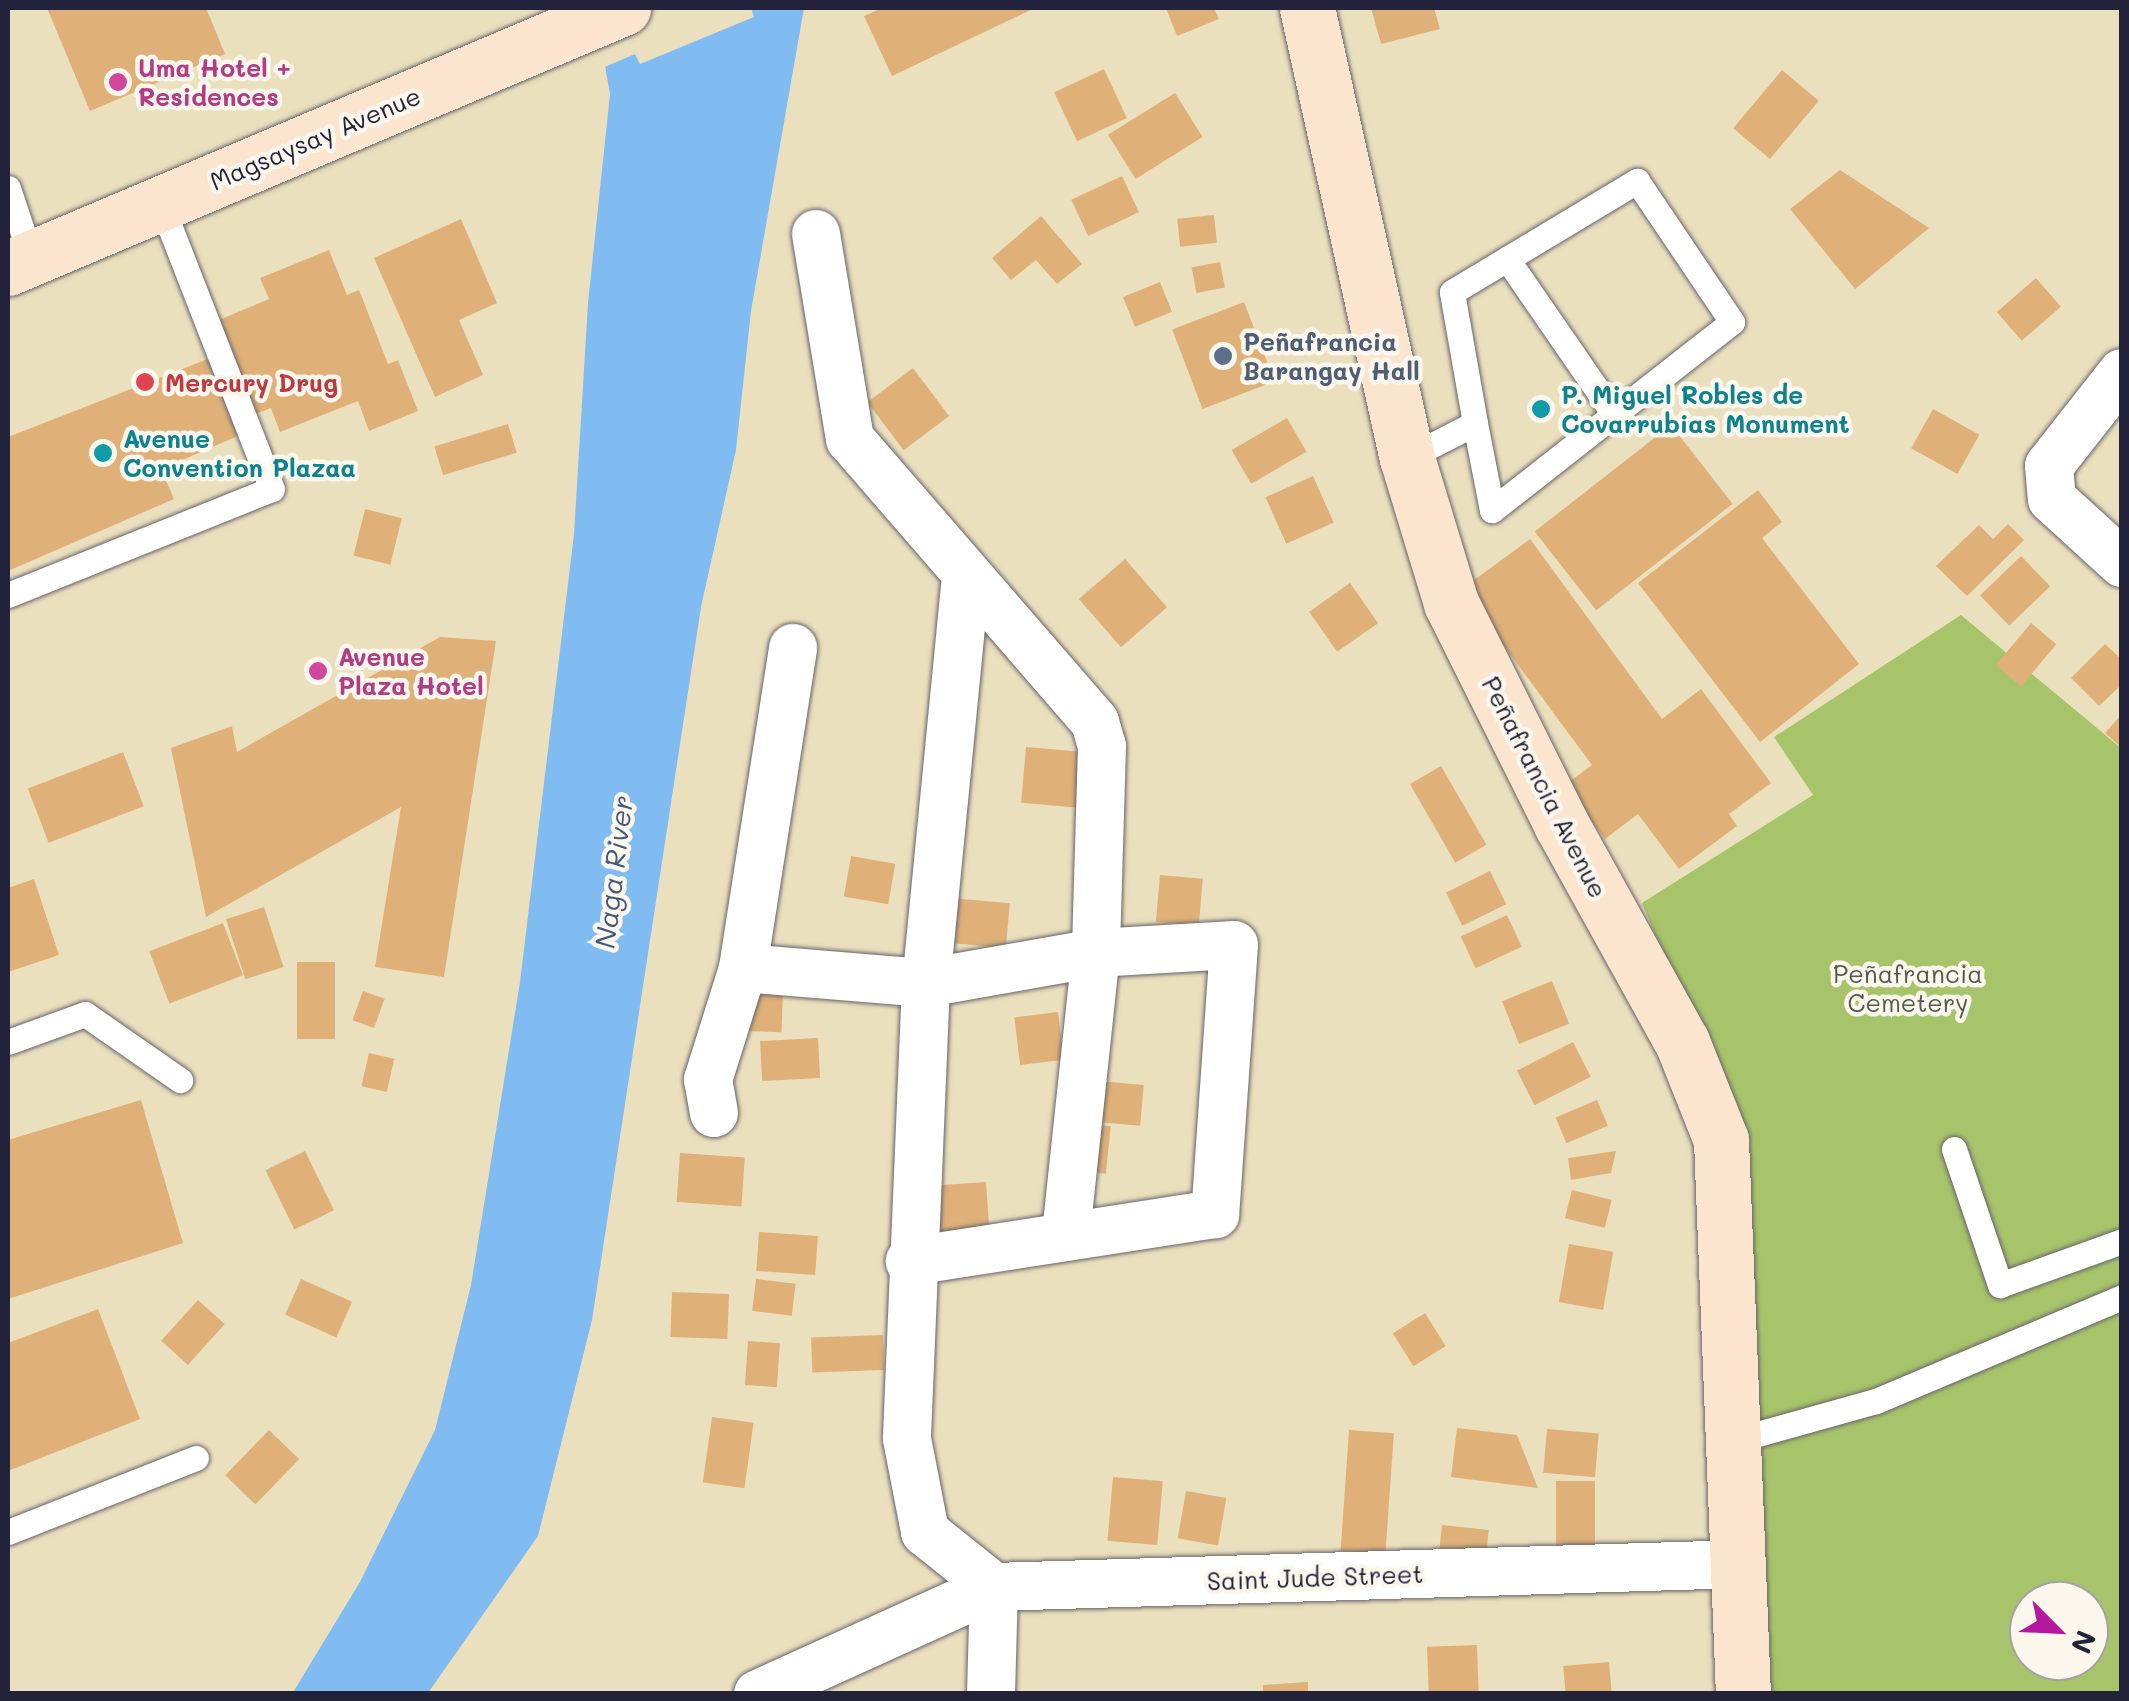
<!DOCTYPE html>
<meta charset="utf-8">
<style>
body{margin:0}
#map{position:relative;width:2129px;height:1701px;overflow:hidden;background:#ebe0be;font-family:Mali,sans-serif}
div>[style]{position:absolute}
.green>*{inset:0;background:#a8c46b}
.water>*{inset:0;background:#80bbf2}
.pier>*{inset:0;background:#ebe0be}
.building>*{inset:0;background:#dfb179;transform-origin:0 0}
.roads{filter:drop-shadow(0 0 2px #686469) drop-shadow(0 0 2px #686469)}
.service>*{height:25px;margin:-12.5px;padding:0 12.5px;transform-origin:12.5px;border-radius:12.5px;background:#fff}
.minor>*{height:48px;margin:-24px;padding:0 24px;transform-origin:24px;border-radius:24px;background:#fff}
.secondary>*{height:55px;margin:-27.5px;padding:0 27.5px;transform-origin:27.5px;border-radius:27.5px;background:#fce5cf}
.dots>*{width:28px;height:28px;translate:-50% -50%;box-sizing:border-box;border:5px solid #fbf7ec;border-radius:50%}
span{translate:-50% -50%;white-space:nowrap;text-align:center;line-height:1.15;-webkit-text-stroke:9px #fbf7ec;paint-order:stroke}
.hotel-label{font-size:25px;color:#b23c85;font-weight:700}
.left{translate:0 -50%;text-align:left}
.street-label{font-size:25px;color:#22223b}
.service-label{font-size:25px;color:#4e5e75;font-weight:700}
.health-label{font-size:25px;color:#be3a42;font-weight:700}
.culture-label{font-size:25px;color:#0d838f;font-weight:700}
.park-label{font-size:25px;color:#515b4c}
.water-label{font-size:28px;color:#43587b;font-style:italic}
.frame{position:absolute;inset:0;border:10px solid #22223b;pointer-events:none}
.north{position:absolute;left:2009px;top:1581px;width:100px;height:100px;box-sizing:border-box;background:#fbf7ec;border:2px solid #a4a2a5;border-radius:50%;rotate:114deg;font-size:28px;font-weight:700;line-height:40px;text-align:center;color:#22223b}
.north::after{content:'';display:block;margin:auto;width:35px;height:45px;background:#b5179e;clip-path:polygon(50% 0,100% 100%,50% 72%,0 100%)}
</style>
<div id="map">
<div class="green">
<i style="clip-path:polygon(evenodd,1961px 615px,2121px 748px,2121px 1693px,1763px 1693px,1735px 1125px,1642px 903px,1813px 795px,1774px 737px,1961px 615px,2029px 1601px,2089px 1601px,2089px 1661px,2029px 1661px,2029px 1601px)"></i>
</div>
<div class="water">
<i style="clip-path:polygon(595px 8px,804px 8px,751px 311px,736px 450px,701px 607px,592px 1320px,538px 1536px,428px 1693px,292px 1694px,360px 1582px,435px 1430px,471px 1285px,520px 982px,574px 534px,588px 303px,610px 94px)"></i>
</div>
<div class="pier">
<i style="clip-path:polygon(590px 8px,751px 8px,754px 17px,640px 64px,635px 54px,600px 69px)"></i>
</div>
<div class="building">
<i style="clip-path:polygon(47px 8px,206px 8px,225px 54px,90px 111px)"></i>
<i style="clip-path:polygon(882px 8px,1035px 8px,892px 76px,864px 16px)"></i>
<i style="clip-path:polygon(1166px 8px,1214px 8px,1219px 19px,1177px 36px)"></i>
<i style="clip-path:polygon(1371px 8px,1434px 8px,1440px 29px,1381px 44px)"></i>
<i style="left:1104px;top:69px;width:54px;height:55px;rotate:65deg"></i>
<i style="left:1782px;top:70px;width:48px;height:76px;rotate:40deg"></i>
<i style="left:1175px;top:93px;width:52px;height:79px;rotate:58deg"></i>
<i style="clip-path:polygon(1840px 170px,1929px 228px,1855px 289px,1790px 209px)"></i>
<i style="left:1122px;top:176px;width:40px;height:56px;rotate:65deg"></i>
<i style="left:1214px;top:215px;width:28px;height:37px;rotate:84deg"></i>
<i style="clip-path:polygon(1041px 216px,1082px 264px,1057px 284px,1036px 260px,1011px 280px,992px 258px)"></i>
<i style="clip-path:polygon(461px 219px,497px 303px,459px 320px,483px 375px,435px 397px,374px 258px)"></i>
<i style="clip-path:polygon(329px 250px,347px 295px,359px 290px,388px 364px,398px 360px,418px 411px,369px 431px,358px 401px,280px 432px,271px 408px,250px 416px,214px 322px,269px 299px,260px 278px)"></i>
<i style="left:1220px;top:262px;width:26px;height:29px;rotate:79deg"></i>
<i style="left:2036px;top:278px;width:38px;height:52px;rotate:49deg"></i>
<i style="left:1160px;top:282px;width:32px;height:40px;rotate:68deg"></i>
<i style="left:1244px;top:302px;width:85px;height:77px;rotate:69deg"></i>
<i style="clip-path:polygon(213px 357px,245px 433px,161px 469px,174px 499px,8px 571px,8px 437px)"></i>
<i style="left:913px;top:368px;width:60px;height:57px;rotate:53deg"></i>
<i style="left:1933px;top:409px;width:53px;height:45px;rotate:29deg"></i>
<i style="left:1287px;top:418px;width:39px;height:64px;rotate:60deg"></i>
<i style="left:508px;top:424px;width:30px;height:77px;rotate:73deg"></i>
<i style="left:1671px;top:425px;width:100px;height:173px;rotate:52deg"></i>
<i style="left:1313px;top:476px;width:51px;height:52px;rotate:66deg"></i>
<i style="clip-path:polygon(1758px 490px,1782px 522px,1762px 538px,1859px 664px,1760px 742px,1638px 583px)"></i>
<i style="left:365px;top:509px;width:38px;height:48px;rotate:14deg"></i>
<i style="clip-path:polygon(2008px 524px,2024px 540px,1967px 596px,1936px 566px,1979px 525px,1993px 539px)"></i>
<i style="clip-path:polygon(1530px 539px,1662px 719px,1701px 689px,1771px 783px,1729px 814px,1737px 826px,1679px 869px,1638px 814px,1605px 839px,1565px 785px,1592px 765px,1462px 589px)"></i>
<i style="left:2021px;top:556px;width:42px;height:57px;rotate:46deg"></i>
<i style="left:1125px;top:559px;width:64px;height:61px;rotate:49deg"></i>
<i style="left:1350px;top:583px;width:49px;height:50px;rotate:55deg"></i>
<i style="left:2031px;top:623px;width:33px;height:55px;rotate:40deg"></i>
<i style="clip-path:polygon(440px 637px,496px 641px,444px 977px,375px 967px,401px 807px,206px 917px,171px 748px,232px 726px,237px 752px)"></i>
<i style="clip-path:polygon(2105px 644px,2122px 660px,2122px 684px,2099px 706px,2071px 678px)"></i>
<i style="clip-path:polygon(2122px 714px,2122px 748px,2105px 733px)"></i>
<i style="left:1026px;top:747px;width:55px;height:56px;rotate:5deg"></i>
<i style="left:123px;top:752px;width:58px;height:102px;rotate:69deg"></i>
<i style="left:1441px;top:766px;width:91px;height:36px;rotate:60deg"></i>
<i style="left:851px;top:856px;width:45px;height:41px;rotate:10deg"></i>
<i style="left:1490px;top:871px;width:37px;height:49px;rotate:64deg"></i>
<i style="left:1160px;top:875px;width:43px;height:47px;rotate:5deg"></i>
<i style="clip-path:polygon(34px 879px,59px 955px,8px 972px,8px 888px)"></i>
<i style="left:951px;top:898px;width:59px;height:45px;rotate:5deg"></i>
<i style="left:264px;top:907px;width:63px;height:40px;rotate:72deg"></i>
<i style="left:1507px;top:915px;width:35px;height:51px;rotate:65deg"></i>
<i style="left:223px;top:923px;width:56px;height:79px;rotate:69deg"></i>
<i style="left:297px;top:962px;width:38px;height:77px"></i>
<i style="left:1552px;top:981px;width:46px;height:54px;rotate:68deg"></i>
<i style="left:750px;top:989px;width:33px;height:42px;rotate:2deg"></i>
<i style="left:363px;top:991px;width:23px;height:31px;rotate:20deg"></i>
<i style="left:1058px;top:1012px;width:48px;height:44px;rotate:83deg"></i>
<i style="left:818px;top:1038px;width:40px;height:58px;rotate:87deg"></i>
<i style="left:1573px;top:1042px;width:39px;height:63px;rotate:63deg"></i>
<i style="left:369px;top:1053px;width:26px;height:34px;rotate:13deg"></i>
<i style="left:1087px;top:1080px;width:57px;height:41px;rotate:5deg"></i>
<i style="clip-path:polygon(141px 1100px,183px 1243px,8px 1299px,8px 1140px)"></i>
<i style="left:1597px;top:1100px;width:28px;height:45px;rotate:67deg"></i>
<i style="left:1081px;top:1123px;width:30px;height:48px;rotate:6deg"></i>
<i style="left:305px;top:1151px;width:66px;height:44px;rotate:64deg"></i>
<i style="clip-path:polygon(1616px 1151px,1611px 1173px,1571px 1180px,1568px 1158px)"></i>
<i style="left:680px;top:1153px;width:65px;height:49px;rotate:4deg"></i>
<i style="left:986px;top:1182px;width:46px;height:62px;rotate:86deg"></i>
<i style="left:1572px;top:1190px;width:41px;height:29px;rotate:14deg"></i>
<i style="left:759px;top:1232px;width:59px;height:39px;rotate:4deg"></i>
<i style="left:1569px;top:1244px;width:45px;height:59px;rotate:10deg"></i>
<i style="left:301px;top:1279px;width:56px;height:39px;rotate:24deg"></i>
<i style="left:756px;top:1279px;width:40px;height:32px;rotate:7deg"></i>
<i style="left:672px;top:1292px;width:57px;height:45px;rotate:2deg"></i>
<i style="left:198px;top:1300px;width:36px;height:55px;rotate:42deg"></i>
<i style="clip-path:polygon(98px 1309px,140px 1419px,8px 1471px,8px 1343px)"></i>
<i style="left:1425px;top:1313px;width:39px;height:38px;rotate:58deg"></i>
<i style="left:883px;top:1335px;width:35px;height:72px;rotate:88deg"></i>
<i style="left:748px;top:1341px;width:32px;height:44px;rotate:4deg"></i>
<i style="left:712px;top:1417px;width:42px;height:66px;rotate:8deg"></i>
<i style="clip-path:polygon(1457px 1428px,1517px 1435px,1538px 1488px,1451px 1477px)"></i>
<i style="left:1547px;top:1429px;width:52px;height:44px;rotate:5deg"></i>
<i style="left:269px;top:1430px;width:42px;height:63px;rotate:44deg"></i>
<i style="left:1349px;top:1430px;width:45px;height:121px;rotate:4deg"></i>
<i style="left:1113px;top:1477px;width:50px;height:64px;rotate:5deg"></i>
<i style="left:1556px;top:1481px;width:39px;height:65px"></i>
<i style="left:1186px;top:1491px;width:41px;height:48px;rotate:10deg"></i>
<i style="left:1442px;top:1525px;width:47px;height:33px;rotate:6deg"></i>
<i style="left:1477px;top:1645px;width:49px;height:50px;rotate:88deg"></i>
<i style="left:1609px;top:1662px;width:32px;height:46px;rotate:85deg"></i>
<i style="clip-path:polygon(1308px 1682px,1308px 1694px,1263px 1694px,1263px 1685px)"></i>
</div>
<div class="roads">
<div class="service">
<i style="left:8px;top:188px;width:73px;rotate:71.6deg"></i>
<i style="left:1507px;top:259px;width:188px;rotate:55.4deg"></i>
<i style="left:1407px;top:458px;width:76px;rotate:-27.2deg"></i>
<i style="left:1475px;top:423px;width:133px;rotate:-100deg"></i>
<i style="left:1452px;top:292px;width:216px;rotate:-31deg"></i>
<i style="left:1637px;top:181px;width:170px;rotate:56deg"></i>
<i style="left:1732px;top:322px;width:305px;rotate:141.9deg"></i>
<i style="left:1492px;top:510px;width:89px;rotate:-101.1deg"></i>
<i style="left:8px;top:595px;width:284px;rotate:-21.9deg"></i>
<i style="left:272px;top:489px;width:305px;rotate:-111.3deg"></i>
<i style="left:8px;top:1042px;width:82px;rotate:-20deg"></i>
<i style="left:85px;top:1014px;width:116px;rotate:34.8deg"></i>
<i style="left:1954px;top:1149px;width:144px;rotate:71.3deg"></i>
<i style="left:2000px;top:1285px;width:130px;rotate:-19.8deg"></i>
<i style="left:1736px;top:1440px;width:145px;rotate:-15.6deg"></i>
<i style="left:1876px;top:1401px;width:267px;rotate:-22.9deg"></i>
<i style="left:8px;top:1532px;width:202px;rotate:-21.5deg"></i>
</div>
<div class="minor">
<i style="left:816px;top:234px;width:208px;rotate:80.6deg"></i>
<i style="left:850px;top:439px;width:374px;rotate:49.1deg"></i>
<i style="left:1095px;top:722px;width:25px;rotate:74deg"></i>
<i style="left:1102px;top:746px;width:207px;rotate:91.7deg"></i>
<i style="left:1096px;top:953px;width:284px;rotate:96.1deg"></i>
<i style="left:2122px;top:373px;width:118px;rotate:128.1deg"></i>
<i style="left:2049px;top:466px;width:33px;rotate:85deg"></i>
<i style="left:2052px;top:499px;width:95px;rotate:42.4deg"></i>
<i style="left:966px;top:576px;width:409px;rotate:95.6deg"></i>
<i style="left:926px;top:983px;width:456px;rotate:92.4deg"></i>
<i style="left:907px;top:1439px;width:95px;rotate:79deg"></i>
<i style="left:925px;top:1532px;width:88px;rotate:38.6deg"></i>
<i style="left:743px;top:968px;width:184px;rotate:4.7deg"></i>
<i style="left:926px;top:983px;width:173px;rotate:-10deg"></i>
<i style="left:1096px;top:953px;width:138px;rotate:-3.3deg"></i>
<i style="left:1234px;top:945px;width:270px;rotate:94deg"></i>
<i style="left:1215px;top:1214px;width:309px;rotate:171.2deg"></i>
<i style="left:714px;top:1113px;width:34px;rotate:-100deg"></i>
<i style="left:708px;top:1080px;width:117px;rotate:-72.6deg"></i>
<i style="left:743px;top:968px;width:324px;rotate:-81.1deg"></i>
<i style="left:758px;top:1694px;width:259px;rotate:-24.4deg"></i>
<i style="left:994px;top:1587px;width:748px;rotate:-1.76deg"></i>
<i style="left:991px;top:1694px;width:107px;rotate:-88.4deg"></i>
</div>
<div class="secondary">
<i style="left:1307px;top:8px;width:461px;rotate:77.5deg"></i>
<i style="left:1407px;top:458px;width:152px;rotate:73.1deg"></i>
<i style="left:1451px;top:603px;width:247px;rotate:63.5deg"></i>
<i style="left:1561px;top:824px;width:249px;rotate:61deg"></i>
<i style="left:1682px;top:1042px;width:105px;rotate:68.3deg"></i>
<i style="left:1721px;top:1140px;width:554px;rotate:87.73deg"></i>
<i style="left:8px;top:268px;width:668px;rotate:-22.92deg"></i>
</div>
</div>
<div class="dots">
<i style="left:118px;top:82px;background:#d1479c"></i>
<i style="left:1223px;top:356px;background:#5c6f8a"></i>
<i style="left:145px;top:382px;background:#e0444e"></i>
<i style="left:1541px;top:409px;background:#0f9aa8"></i>
<i style="left:103px;top:453px;background:#0f9aa8"></i>
<i style="left:318px;top:671px;background:#d1479c"></i>
</div>
<div class="hotel-label">
<span class="left" style="left:138px;top:82px">Uma Hotel +<br>Residences</span>
<span class="left" style="left:338px;top:671px">Avenue<br>Plaza Hotel</span>
</div>
<div class="street-label">
<span style="left:315px;top:138px;rotate:-23deg">Magsaysay Avenue</span>
<span style="left:1545px;top:787px;rotate:63deg">Peñafrancia Avenue</span>
<span style="left:1315px;top:1577px;rotate:-2deg">Saint Jude Street</span>
</div>
<div class="service-label">
<span class="left" style="left:1243px;top:356px">Peñafrancia<br>Barangay Hall</span>
</div>
<div class="health-label">
<span class="left" style="left:165px;top:382px">Mercury Drug</span>
</div>
<div class="culture-label">
<span class="left" style="left:1561px;top:409px">P. Miguel Robles de<br>Covarrubias Monument</span>
<span class="left" style="left:123px;top:453px">Avenue<br>Convention Plazaa</span>
</div>
<div class="park-label">
<span style="left:1908px;top:988px">Peñafrancia<br>Cemetery</span>
</div>
<div class="water-label">
<span style="left:613px;top:872px;rotate:-83deg">Naga River</span>
</div>
<div class="frame"></div>
<div class="north">N</div>
</div>
